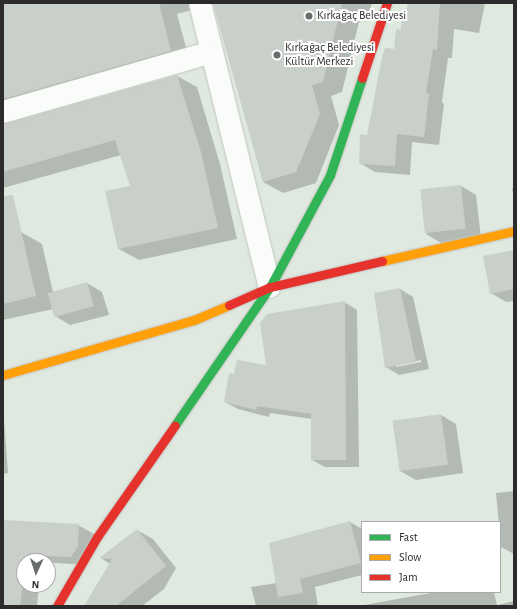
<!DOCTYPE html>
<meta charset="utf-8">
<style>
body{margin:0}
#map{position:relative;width:517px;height:609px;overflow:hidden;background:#e0e9e0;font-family:"Alegreya Sans",sans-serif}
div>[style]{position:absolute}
.shadow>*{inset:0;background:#0003}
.building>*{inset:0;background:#c9d0ca;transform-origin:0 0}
.roads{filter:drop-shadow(0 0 1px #c3c5c2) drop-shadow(0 0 1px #c3c5c2)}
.street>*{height:22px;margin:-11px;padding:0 11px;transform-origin:11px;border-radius:11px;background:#fafcfa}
.fast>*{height:9px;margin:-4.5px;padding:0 4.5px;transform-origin:4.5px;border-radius:4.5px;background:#30b455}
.slow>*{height:9px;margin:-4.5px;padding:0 4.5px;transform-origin:4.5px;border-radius:4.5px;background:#ff9f0a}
.jam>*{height:9px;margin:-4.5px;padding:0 4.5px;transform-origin:4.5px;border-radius:4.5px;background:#e5322d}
.dots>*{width:11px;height:11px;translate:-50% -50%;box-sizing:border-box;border:2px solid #fff;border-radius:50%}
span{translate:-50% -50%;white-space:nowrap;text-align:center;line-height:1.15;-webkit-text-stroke:4px #fff;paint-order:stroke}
.poi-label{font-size:12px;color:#2b2b2b}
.left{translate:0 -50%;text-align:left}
.frame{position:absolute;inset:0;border:4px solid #2b2b2b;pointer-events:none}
.legend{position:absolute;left:361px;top:521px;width:140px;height:72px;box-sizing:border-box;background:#fff;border:1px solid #aaa;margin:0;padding:5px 7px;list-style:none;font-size:12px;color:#2b2b2b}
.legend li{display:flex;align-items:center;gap:8px;height:20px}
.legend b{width:20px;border:1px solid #aaa}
.north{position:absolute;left:16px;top:553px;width:40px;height:40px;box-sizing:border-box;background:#fff;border:1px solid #aaa;border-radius:50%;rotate:183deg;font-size:11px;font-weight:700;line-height:16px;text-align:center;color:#2b2b2b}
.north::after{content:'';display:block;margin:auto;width:14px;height:18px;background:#6a6e6a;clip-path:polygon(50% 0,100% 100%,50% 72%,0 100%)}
</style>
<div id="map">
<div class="shadow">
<i style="clip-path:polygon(3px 3px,372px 3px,367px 19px,359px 22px,342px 92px,331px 96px,339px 125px,316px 183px,283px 193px,263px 182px,214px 4px,177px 14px,190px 62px,10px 120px,11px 124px,177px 76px,197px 87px,220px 164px,237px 239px,139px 260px,119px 249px,106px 192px,131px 187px,121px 155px,3px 188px)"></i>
<i style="clip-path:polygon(409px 3px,485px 3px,479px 33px,454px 29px,452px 58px,448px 58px,442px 102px,444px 104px,439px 145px,412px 142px,410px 175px,375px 172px,360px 163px)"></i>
<i style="clip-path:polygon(461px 186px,476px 195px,481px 238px,441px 243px,426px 234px)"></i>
<i style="clip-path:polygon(512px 188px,514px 188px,514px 200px)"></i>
<i style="clip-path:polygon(21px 232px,42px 244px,53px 292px,87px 283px,102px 292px,109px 315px,70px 325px,55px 316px,53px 309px,3px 320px,3px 236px)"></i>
<i style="clip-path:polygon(514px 255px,514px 301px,506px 302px,491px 293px)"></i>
<i style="clip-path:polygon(evenodd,400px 289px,413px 297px,429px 369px,399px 375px,386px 367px,400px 289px,421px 360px,421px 362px,396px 367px,396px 365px,421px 360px)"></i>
<i style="clip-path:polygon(344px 302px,357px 310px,359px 467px,325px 467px,312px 460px,312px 419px,270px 413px,269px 417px,238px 409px,225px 402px,235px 375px,267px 366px)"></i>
<i style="clip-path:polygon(3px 406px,8px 473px,3px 474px)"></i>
<i style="clip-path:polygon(441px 415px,456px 424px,463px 473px,416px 480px,400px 471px)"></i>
<i style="clip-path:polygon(514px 491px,514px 554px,501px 547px,496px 493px)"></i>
<i style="clip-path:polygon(3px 521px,78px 525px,94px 534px,87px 565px,24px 561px,24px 585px,39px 585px,37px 606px,3px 606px)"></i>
<i style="clip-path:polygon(350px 522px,362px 529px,362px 575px,315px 587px,318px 606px,256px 606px,251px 587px,277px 583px)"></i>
<i style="clip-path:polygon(137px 530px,153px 539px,176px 568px,164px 589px,142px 606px,85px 606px,110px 564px,101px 558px)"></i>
<i style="clip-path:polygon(436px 592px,494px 592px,497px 605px,514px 601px,514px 606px,364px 605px)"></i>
</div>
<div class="building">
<i style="clip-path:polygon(3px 3px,159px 3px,171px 51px,3px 99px)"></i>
<i style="clip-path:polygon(213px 3px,342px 3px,323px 82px,312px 85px,320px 114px,296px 172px,263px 182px)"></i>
<i style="clip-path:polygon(408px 3px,440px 3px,437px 50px,433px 49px,426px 93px,429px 94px,424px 137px,397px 134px,395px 166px,359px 164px,360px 134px,367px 135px,382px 57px,385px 48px,394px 49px,396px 29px,401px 30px,402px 13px,406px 14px)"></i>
<i style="clip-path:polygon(177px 75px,201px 152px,218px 228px,118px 249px,105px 191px,130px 186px,115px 140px,3px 172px,3px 124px)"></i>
<i style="left:461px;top:185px;width:44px;height:41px;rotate:84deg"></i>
<i style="clip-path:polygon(13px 195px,36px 296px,3px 304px,3px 196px)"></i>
<i style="clip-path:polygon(514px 250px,514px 289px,490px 294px,483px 256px)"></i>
<i style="left:87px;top:282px;width:25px;height:41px;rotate:74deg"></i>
<i style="clip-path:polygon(400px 288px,416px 362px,385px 368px,374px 293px)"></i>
<i style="clip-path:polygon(345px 301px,346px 460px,311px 460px,311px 414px,257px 406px,256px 410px,224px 402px,229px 373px,234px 374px,237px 360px,266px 365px,260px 323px,267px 314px)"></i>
<i style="left:441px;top:414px;width:51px;height:49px;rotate:82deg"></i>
<i style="clip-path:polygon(3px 520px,79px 524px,78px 546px,71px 557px,27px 555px,20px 606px,3px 606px)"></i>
<i style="clip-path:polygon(350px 521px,361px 563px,300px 579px,303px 593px,278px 597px,269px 543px)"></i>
<i style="clip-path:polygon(137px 529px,166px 566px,116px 606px,84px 606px,112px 559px,99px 558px)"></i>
</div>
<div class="roads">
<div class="street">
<i style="left:200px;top:3px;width:292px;rotate:76.2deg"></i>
<i style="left:3px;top:112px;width:217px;rotate:-16deg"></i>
</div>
<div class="fast">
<i style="left:175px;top:425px;width:168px;rotate:-55.5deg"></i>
<i style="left:270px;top:287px;width:127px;rotate:-61.8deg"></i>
<i style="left:330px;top:175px;width:102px;rotate:-71.7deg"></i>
</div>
<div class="slow">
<i style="left:382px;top:261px;width:135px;rotate:-12.8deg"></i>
<i style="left:3px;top:375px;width:199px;rotate:-16.1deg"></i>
<i style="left:194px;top:320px;width:38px;rotate:-23deg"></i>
</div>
<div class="jam">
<i style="left:362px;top:78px;width:79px;rotate:-71.6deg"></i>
<i style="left:229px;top:305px;width:45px;rotate:-23.7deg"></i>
<i style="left:270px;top:287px;width:115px;rotate:-13.1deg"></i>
<i style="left:57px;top:606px;width:80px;rotate:-59.9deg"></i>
<i style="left:97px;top:537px;width:136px;rotate:-55.1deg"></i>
</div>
</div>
<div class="dots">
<i style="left:309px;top:16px;background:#6a6e6a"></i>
<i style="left:277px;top:55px;background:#6a6e6a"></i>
</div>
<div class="poi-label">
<span class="left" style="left:317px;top:16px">Kırkağaç Belediyesi</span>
<span class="left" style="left:285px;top:55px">Kırkağaç Belediyesi<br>Kültür Merkezi</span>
</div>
<div class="frame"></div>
<ul class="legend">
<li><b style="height:5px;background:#30b455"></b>Fast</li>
<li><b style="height:5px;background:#ff9f0a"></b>Slow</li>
<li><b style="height:5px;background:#e5322d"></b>Jam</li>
</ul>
<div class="north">N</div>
</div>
